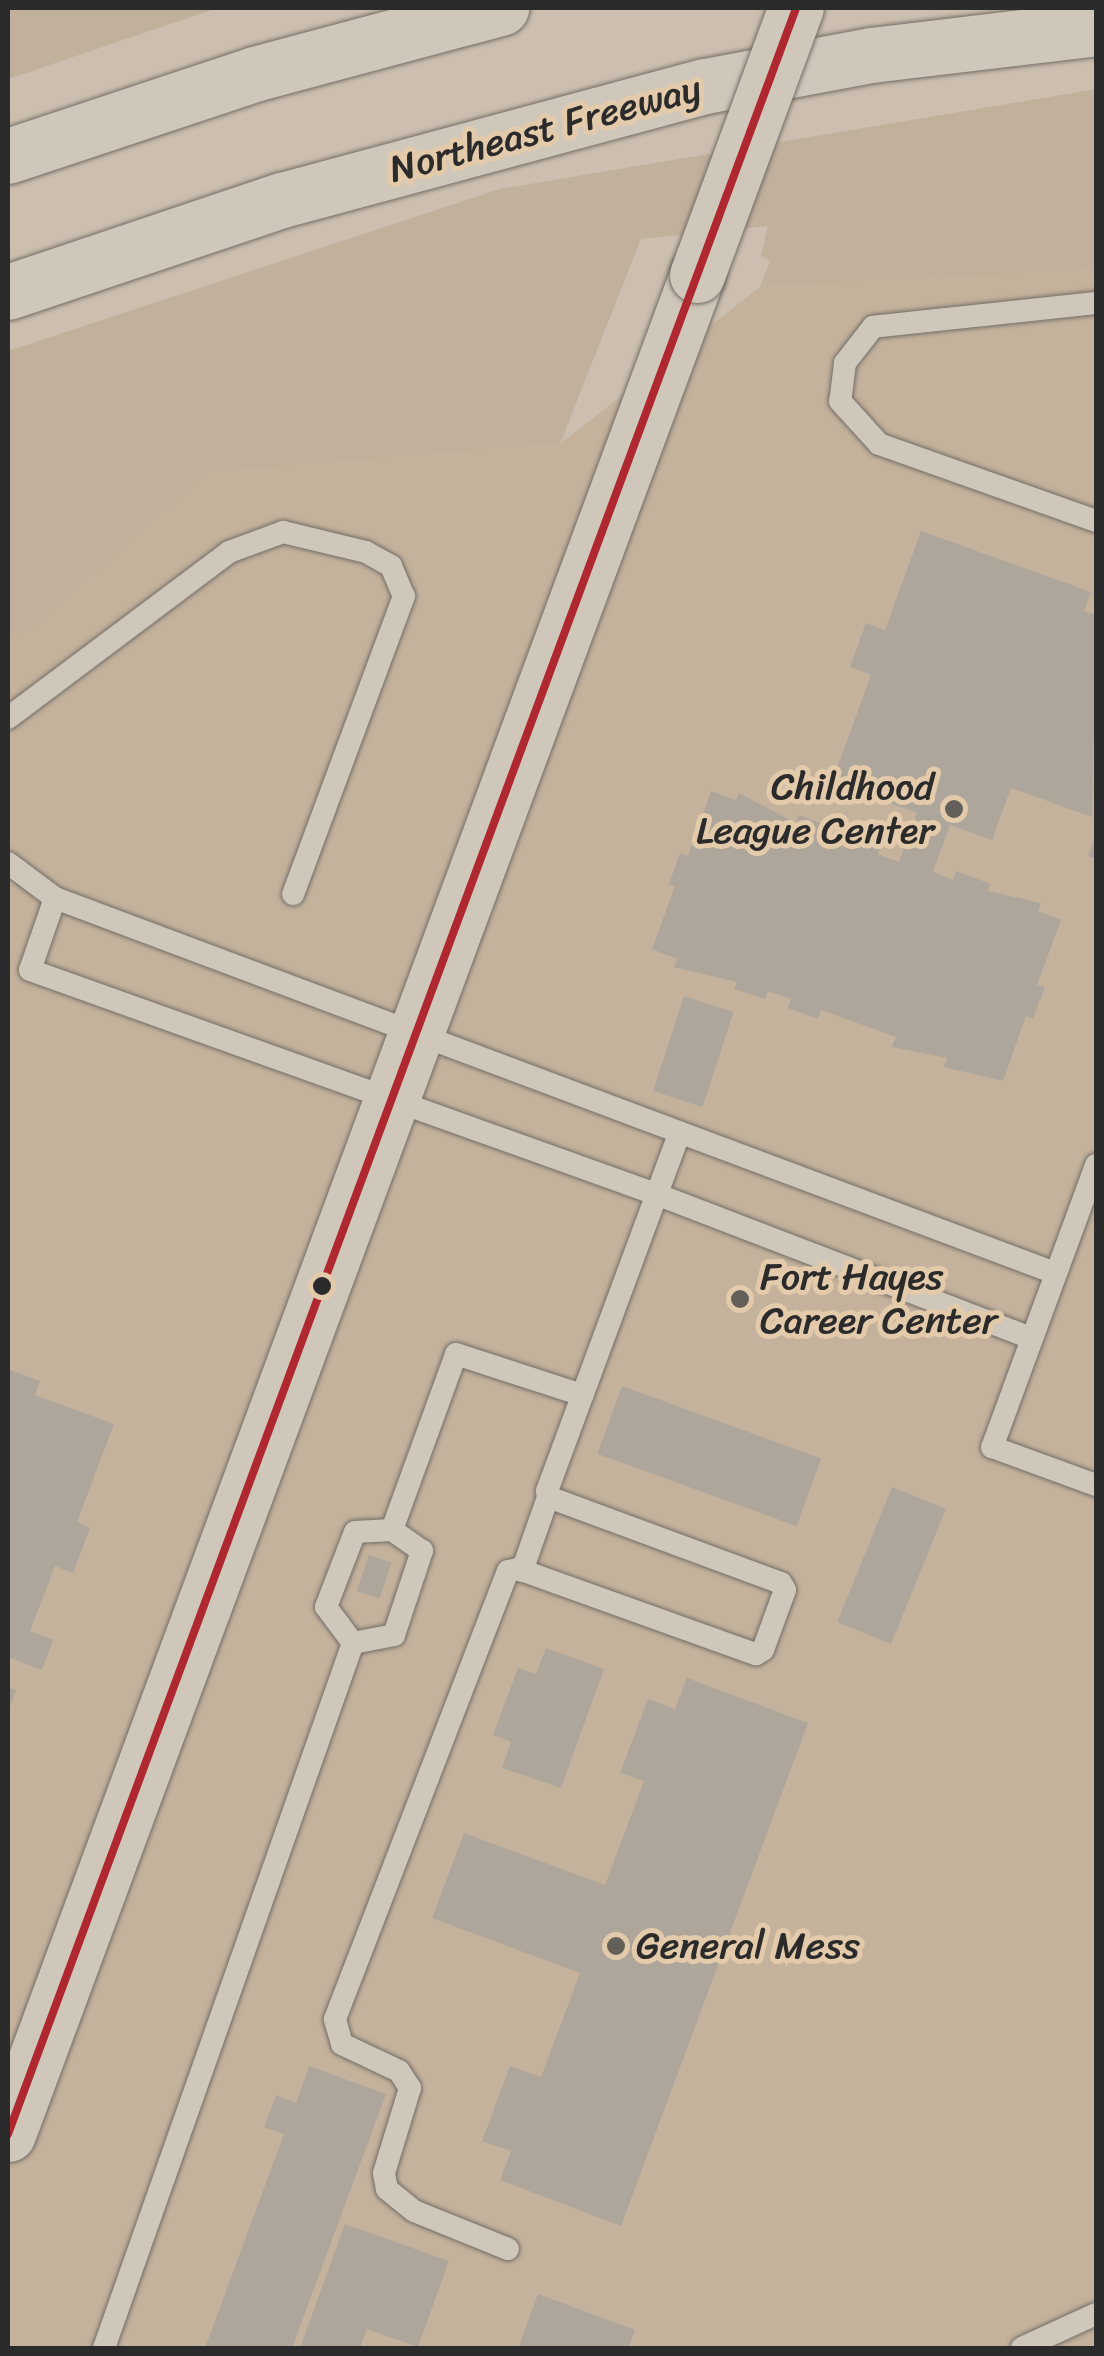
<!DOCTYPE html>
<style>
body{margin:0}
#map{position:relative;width:1104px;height:2356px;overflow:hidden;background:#ccbfaf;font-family:Sriracha,sans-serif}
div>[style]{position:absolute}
.built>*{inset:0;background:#c4b29d}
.green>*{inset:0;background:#c1b19c}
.building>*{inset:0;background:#aea69b;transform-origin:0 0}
.roads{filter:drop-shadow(0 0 2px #736e66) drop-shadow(0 0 2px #736e66)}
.service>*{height:22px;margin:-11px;padding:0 11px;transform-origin:11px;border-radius:11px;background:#d0c7bb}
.primary>*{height:55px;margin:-27.5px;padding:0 27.5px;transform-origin:27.5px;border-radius:27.5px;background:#d0c7bb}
.motorway>*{height:55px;margin:-27.5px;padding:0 27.5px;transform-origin:27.5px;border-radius:27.5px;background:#d0c7bb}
.bridges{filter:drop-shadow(0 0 2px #736e66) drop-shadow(0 0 2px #736e66)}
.primary-bridge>*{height:55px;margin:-27.5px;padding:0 27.5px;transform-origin:27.5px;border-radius:27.5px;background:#d0c7bb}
.bus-1>*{height:8px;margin:-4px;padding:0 4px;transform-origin:4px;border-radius:4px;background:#af272f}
.dots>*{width:28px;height:28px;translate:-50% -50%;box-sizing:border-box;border:5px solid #e3caab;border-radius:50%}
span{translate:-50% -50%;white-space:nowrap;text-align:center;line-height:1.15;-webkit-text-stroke:10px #e3caab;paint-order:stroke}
.street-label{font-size:38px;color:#2b2b2b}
.poi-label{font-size:38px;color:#2b2b2b}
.right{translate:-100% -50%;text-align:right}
.left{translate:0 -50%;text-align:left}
.frame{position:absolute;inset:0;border:10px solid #2b2b2b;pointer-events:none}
</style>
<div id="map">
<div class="built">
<i style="clip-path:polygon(1096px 270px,1096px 2348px,8px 2348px,8px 643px,35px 627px,209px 473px,560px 444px,760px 287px)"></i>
</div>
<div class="green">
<i style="clip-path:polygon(8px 8px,218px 8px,8px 79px)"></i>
<i style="clip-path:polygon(1096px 89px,1096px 270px,760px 287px,770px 261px,761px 256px,768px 226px,641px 239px,560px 444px,209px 473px,35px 627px,8px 643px,8px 351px,500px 189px)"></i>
</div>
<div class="building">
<i style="clip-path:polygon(921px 531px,1091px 592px,1084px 611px,1096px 615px,1092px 817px,1011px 788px,992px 840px,950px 825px,933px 872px,953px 880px,956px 871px,991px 884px,988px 891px,1041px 903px,1038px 911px,1061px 920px,1037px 985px,1045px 987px,1033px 1018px,1026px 1016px,1003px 1081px,944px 1067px,947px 1058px,892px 1047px,896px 1037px,821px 1010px,818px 1019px,788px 1008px,791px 999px,768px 991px,765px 999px,734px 989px,737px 982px,674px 967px,677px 959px,652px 949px,675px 886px,669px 884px,680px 853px,688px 856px,711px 791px,736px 800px,739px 793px,796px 823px,799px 815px,828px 826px,826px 833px,881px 846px,878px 854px,899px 862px,917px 813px,832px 782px,871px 675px,850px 667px,866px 623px,885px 630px)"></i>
<i style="clip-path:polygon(1096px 835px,1096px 859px,1088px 856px)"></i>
<i style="left:684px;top:996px;width:52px;height:100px;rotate:18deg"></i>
<i style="clip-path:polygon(8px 1369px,40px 1381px,35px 1395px,114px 1424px,77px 1522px,90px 1528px,73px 1573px,55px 1566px,30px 1631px,53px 1640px,42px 1670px,8px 1657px)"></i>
<i style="left:622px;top:1386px;width:212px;height:72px;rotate:20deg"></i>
<i style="left:892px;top:1487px;width:58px;height:146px;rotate:22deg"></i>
<i style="left:369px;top:1555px;width:24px;height:38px;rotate:19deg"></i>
<i style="clip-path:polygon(546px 1648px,604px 1669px,561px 1788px,502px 1768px,511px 1742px,493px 1735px,518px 1668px,536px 1674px)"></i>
<i style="clip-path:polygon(687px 1678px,808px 1723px,621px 2226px,500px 2180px,511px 2151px,482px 2141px,510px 2066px,541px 2077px,580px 1973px,432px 1918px,464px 1833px,605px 1885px,644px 1781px,620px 1773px,648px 1699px,675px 1709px)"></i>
<i style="clip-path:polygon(8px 1687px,16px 1690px,8px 1712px)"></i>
<i style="clip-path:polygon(309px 2066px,386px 2094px,292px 2348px,205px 2348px,284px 2134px,264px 2127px,276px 2095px,296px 2103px)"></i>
<i style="clip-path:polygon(345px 2224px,449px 2261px,418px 2347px,367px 2329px,360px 2348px,300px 2348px)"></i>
<i style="clip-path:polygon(538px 2294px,635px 2330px,628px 2348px,518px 2348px)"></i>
</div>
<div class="roads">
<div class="service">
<i style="left:1096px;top:303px;width:224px;rotate:173.9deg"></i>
<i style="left:873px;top:327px;width:46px;rotate:127.9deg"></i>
<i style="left:845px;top:363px;width:38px;rotate:97deg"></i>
<i style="left:840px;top:401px;width:58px;rotate:47.8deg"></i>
<i style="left:879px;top:444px;width:230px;rotate:19.5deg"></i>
<i style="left:8px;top:718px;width:276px;rotate:-36.9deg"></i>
<i style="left:229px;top:552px;width:58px;rotate:-20.3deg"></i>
<i style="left:283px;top:532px;width:85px;rotate:13.5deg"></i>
<i style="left:366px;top:552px;width:29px;rotate:29deg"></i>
<i style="left:391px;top:566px;width:33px;rotate:67deg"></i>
<i style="left:404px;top:596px;width:318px;rotate:110.4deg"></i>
<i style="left:8px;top:863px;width:59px;rotate:36.7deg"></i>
<i style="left:55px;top:898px;width:1068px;rotate:20.56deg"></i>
<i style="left:55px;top:898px;width:76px;rotate:109.1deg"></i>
<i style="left:30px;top:970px;width:665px;rotate:19.69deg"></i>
<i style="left:656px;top:1194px;width:403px;rotate:21deg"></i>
<i style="left:1096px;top:1165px;width:301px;rotate:110.2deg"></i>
<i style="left:992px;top:1447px;width:111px;rotate:20.1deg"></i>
<i style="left:522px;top:1571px;width:78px;rotate:-70.6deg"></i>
<i style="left:353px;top:1643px;width:42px;rotate:-11deg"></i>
<i style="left:394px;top:1635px;width:89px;rotate:-71.6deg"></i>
<i style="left:422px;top:1551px;width:37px;rotate:-145deg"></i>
<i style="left:508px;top:2249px;width:101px;rotate:-158deg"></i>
<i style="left:414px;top:2211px;width:35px;rotate:-141deg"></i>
<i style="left:387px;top:2189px;width:16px;rotate:-101deg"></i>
<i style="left:384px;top:2173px;width:89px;rotate:-73deg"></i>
<i style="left:410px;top:2088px;width:20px;rotate:-123deg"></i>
<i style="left:399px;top:2071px;width:63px;rotate:-154.7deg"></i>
<i style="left:342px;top:2044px;width:26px;rotate:-106deg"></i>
<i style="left:335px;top:2019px;width:480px;rotate:-68.9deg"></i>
<i style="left:508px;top:1571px;width:10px;rotate:-11deg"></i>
<i style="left:518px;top:1569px;width:253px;rotate:19.7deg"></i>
<i style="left:756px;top:1654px;width:8px;rotate:-30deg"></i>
<i style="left:763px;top:1650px;width:64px;rotate:-69.9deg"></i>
<i style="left:785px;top:1590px;width:8px;rotate:-120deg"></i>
<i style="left:781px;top:1583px;width:248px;rotate:-159.7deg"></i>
<i style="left:548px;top:1497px;width:6px;rotate:-99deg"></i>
<i style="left:547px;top:1491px;width:381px;rotate:-69.7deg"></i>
<i style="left:104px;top:2348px;width:748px;rotate:-70.55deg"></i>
<i style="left:353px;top:1643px;width:45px;rotate:-126.9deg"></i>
<i style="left:326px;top:1607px;width:80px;rotate:-68.9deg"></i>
<i style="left:355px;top:1532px;width:37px;rotate:-3deg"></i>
<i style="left:392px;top:1530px;width:187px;rotate:-70deg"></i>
<i style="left:456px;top:1354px;width:133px;rotate:18deg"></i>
<i style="left:1022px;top:2348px;width:81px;rotate:-24.7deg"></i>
</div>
<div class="primary">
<i style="left:8px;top:2134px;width:1983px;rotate:-69.66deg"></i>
</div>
<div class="motorway">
<i style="left:8px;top:156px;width:259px;rotate:-18.4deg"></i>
<i style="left:254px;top:74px;width:256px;rotate:-15deg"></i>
<i style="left:8px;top:292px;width:289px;rotate:-18.6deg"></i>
<i style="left:282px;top:200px;width:438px;rotate:-15.1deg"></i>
<i style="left:705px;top:86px;width:169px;rotate:-10.6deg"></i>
<i style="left:871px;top:55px;width:227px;rotate:-6.8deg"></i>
</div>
</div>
<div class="bridges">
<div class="primary-bridge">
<i style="left:697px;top:275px;width:285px;rotate:-69.7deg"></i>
</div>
</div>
<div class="bus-1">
<i style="left:8px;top:2134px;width:2267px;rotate:-69.66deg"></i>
</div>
<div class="dots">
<i style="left:954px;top:809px;background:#635f59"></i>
<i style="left:322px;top:1286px;background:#2b2b2b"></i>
<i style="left:740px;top:1299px;background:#635f59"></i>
<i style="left:616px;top:1946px;background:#635f59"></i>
</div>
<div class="street-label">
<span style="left:545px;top:129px;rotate:-15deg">Northeast Freeway</span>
</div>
<div class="poi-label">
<span class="right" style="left:934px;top:809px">Childhood<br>League Center</span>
<span class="left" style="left:760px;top:1299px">Fort Hayes<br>Career Center</span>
<span class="left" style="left:636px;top:1946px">General Mess</span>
</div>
<div class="frame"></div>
</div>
